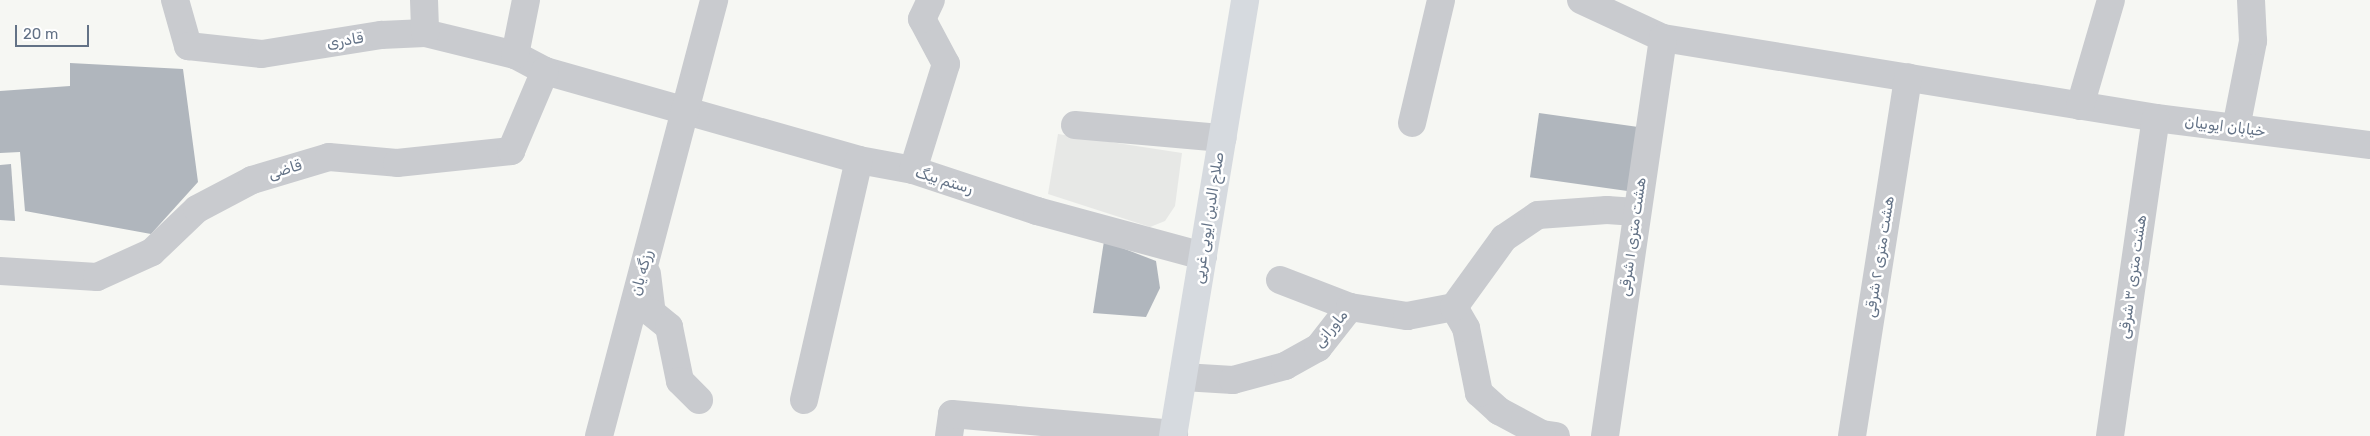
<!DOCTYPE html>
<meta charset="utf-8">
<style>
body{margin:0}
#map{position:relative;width:2370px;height:436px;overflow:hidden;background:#f6f7f3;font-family:Rubik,Cairo,sans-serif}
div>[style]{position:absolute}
.built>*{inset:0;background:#e7e8e6}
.building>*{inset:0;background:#b0b6bd;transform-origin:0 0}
.street>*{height:28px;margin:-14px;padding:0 14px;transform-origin:14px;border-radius:14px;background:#c9cbcf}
.secondary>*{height:28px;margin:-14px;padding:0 14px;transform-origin:14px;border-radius:14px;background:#d6dadf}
span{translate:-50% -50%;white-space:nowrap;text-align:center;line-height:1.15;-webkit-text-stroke:5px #fff;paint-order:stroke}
.street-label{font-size:15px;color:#637286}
.scale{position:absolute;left:15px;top:25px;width:74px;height:22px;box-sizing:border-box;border:2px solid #637286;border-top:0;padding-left:6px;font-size:15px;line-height:18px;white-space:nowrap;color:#637286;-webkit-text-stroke:4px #fff;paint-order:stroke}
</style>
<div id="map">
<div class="built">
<i style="clip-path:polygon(1058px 134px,1182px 153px,1175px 206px,1165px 221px,1150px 227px,1048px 194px)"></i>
</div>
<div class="building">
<i style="clip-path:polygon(70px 63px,183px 69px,198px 182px,151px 234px,25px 211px,20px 152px,0 153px,0 91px,70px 86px)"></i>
<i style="left:1539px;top:113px;width:102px;height:65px;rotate:8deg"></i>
<i style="clip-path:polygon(11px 164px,15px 221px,0 220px,0 165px)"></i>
<i style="clip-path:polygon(1104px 241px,1156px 261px,1160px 288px,1146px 317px,1093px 313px)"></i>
</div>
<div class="street">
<i style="left:175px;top:0;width:48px;rotate:74.2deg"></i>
<i style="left:188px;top:46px;width:74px;rotate:6.2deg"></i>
<i style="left:262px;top:54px;width:121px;rotate:-9.1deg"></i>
<i style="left:381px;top:35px;width:44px;rotate:-2.6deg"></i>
<i style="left:425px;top:33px;width:93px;rotate:13.7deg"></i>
<i style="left:515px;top:55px;width:34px;rotate:28deg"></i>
<i style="left:545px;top:71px;width:326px;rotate:15.8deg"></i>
<i style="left:859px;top:160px;width:55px;rotate:10.5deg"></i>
<i style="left:913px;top:170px;width:131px;rotate:18.3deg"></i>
<i style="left:1037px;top:211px;width:172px;rotate:15.2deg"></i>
<i style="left:424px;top:0;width:33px;rotate:88deg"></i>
<i style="left:1581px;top:0;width:90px;rotate:24.9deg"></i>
<i style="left:1663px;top:38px;width:499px;rotate:9.2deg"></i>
<i style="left:2156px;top:118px;width:216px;rotate:7.2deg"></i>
<i style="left:515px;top:55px;width:56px;rotate:-78.7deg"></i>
<i style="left:2080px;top:106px;width:110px;rotate:-73.7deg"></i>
<i style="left:1412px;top:123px;width:126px;rotate:-76.7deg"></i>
<i style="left:1075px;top:125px;width:148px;rotate:5.1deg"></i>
<i style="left:2236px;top:128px;width:89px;rotate:-78.9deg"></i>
<i style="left:2253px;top:41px;width:41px;rotate:-92.8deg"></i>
<i style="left:913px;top:170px;width:111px;rotate:-72.7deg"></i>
<i style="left:946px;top:64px;width:51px;rotate:-118.1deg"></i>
<i style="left:922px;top:19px;width:21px;rotate:-65deg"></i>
<i style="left:0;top:271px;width:97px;rotate:3.5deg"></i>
<i style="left:97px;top:277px;width:60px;rotate:-24.4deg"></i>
<i style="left:152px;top:252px;width:62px;rotate:-43.7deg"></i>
<i style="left:197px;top:209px;width:62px;rotate:-27.8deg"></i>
<i style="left:252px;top:180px;width:80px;rotate:-16.6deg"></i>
<i style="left:329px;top:157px;width:68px;rotate:5deg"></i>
<i style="left:397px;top:163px;width:115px;rotate:-6deg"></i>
<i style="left:511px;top:151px;width:87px;rotate:-67deg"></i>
<i style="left:647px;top:274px;width:39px;rotate:83deg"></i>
<i style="left:652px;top:313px;width:22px;rotate:39deg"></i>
<i style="left:669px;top:327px;width:55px;rotate:78.5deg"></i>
<i style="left:680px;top:381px;width:27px;rotate:45deg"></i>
<i style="left:1280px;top:280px;width:75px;rotate:21.1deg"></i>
<i style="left:1183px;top:377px;width:50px;rotate:3.4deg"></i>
<i style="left:1233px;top:380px;width:54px;rotate:-15.1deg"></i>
<i style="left:1285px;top:366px;width:38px;rotate:-29deg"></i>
<i style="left:1318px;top:348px;width:52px;rotate:-52deg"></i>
<i style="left:1350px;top:307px;width:58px;rotate:9deg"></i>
<i style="left:1407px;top:316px;width:48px;rotate:-10.8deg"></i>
<i style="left:804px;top:400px;width:246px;rotate:-77.1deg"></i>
<i style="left:599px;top:436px;width:451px;rotate:-75.2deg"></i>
<i style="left:949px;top:436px;width:22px;rotate:-82deg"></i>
<i style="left:952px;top:414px;width:223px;rotate:5.1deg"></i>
<i style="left:1556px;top:436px;width:14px;rotate:-172deg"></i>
<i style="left:1542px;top:434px;width:49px;rotate:-151.9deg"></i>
<i style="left:1499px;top:411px;width:27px;rotate:-138deg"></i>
<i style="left:1479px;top:393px;width:66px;rotate:-101.3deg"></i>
<i style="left:1466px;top:328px;width:24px;rotate:-120deg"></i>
<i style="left:1454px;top:307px;width:85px;rotate:-54.1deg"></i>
<i style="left:1504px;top:238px;width:41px;rotate:-34.1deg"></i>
<i style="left:1538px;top:215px;width:69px;rotate:-4.1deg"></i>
<i style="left:1607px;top:210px;width:29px;rotate:4deg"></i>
<i style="left:1605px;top:436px;width:402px;rotate:-81.7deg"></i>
<i style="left:1852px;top:436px;width:363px;rotate:-81.1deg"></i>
<i style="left:2110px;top:436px;width:321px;rotate:-81.8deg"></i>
</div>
<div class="secondary">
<i style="left:1173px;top:436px;width:442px;rotate:-80.6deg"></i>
</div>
<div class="street-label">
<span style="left:345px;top:41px;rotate:-9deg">قادری</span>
<span style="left:2225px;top:127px;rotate:7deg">خیابان ایوبیان</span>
<span style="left:285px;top:170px;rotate:-17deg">قاضی</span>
<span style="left:944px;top:181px;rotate:17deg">رستم بیگ</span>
<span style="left:1209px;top:218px;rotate:-81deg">صلاح الدین ایوبی غریی</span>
<span style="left:1633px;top:237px;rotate:-82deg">هشت متری ۱ شرقی</span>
<span style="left:1880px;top:257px;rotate:-81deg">هشت متری ۲ شرقی</span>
<span style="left:642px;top:273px;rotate:-75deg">رزگه یان</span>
<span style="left:2133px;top:277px;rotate:-82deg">هشت متری ۳ شرقی</span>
<span style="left:1331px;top:329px;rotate:-50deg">ماورانی</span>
</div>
<div class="scale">20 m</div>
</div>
